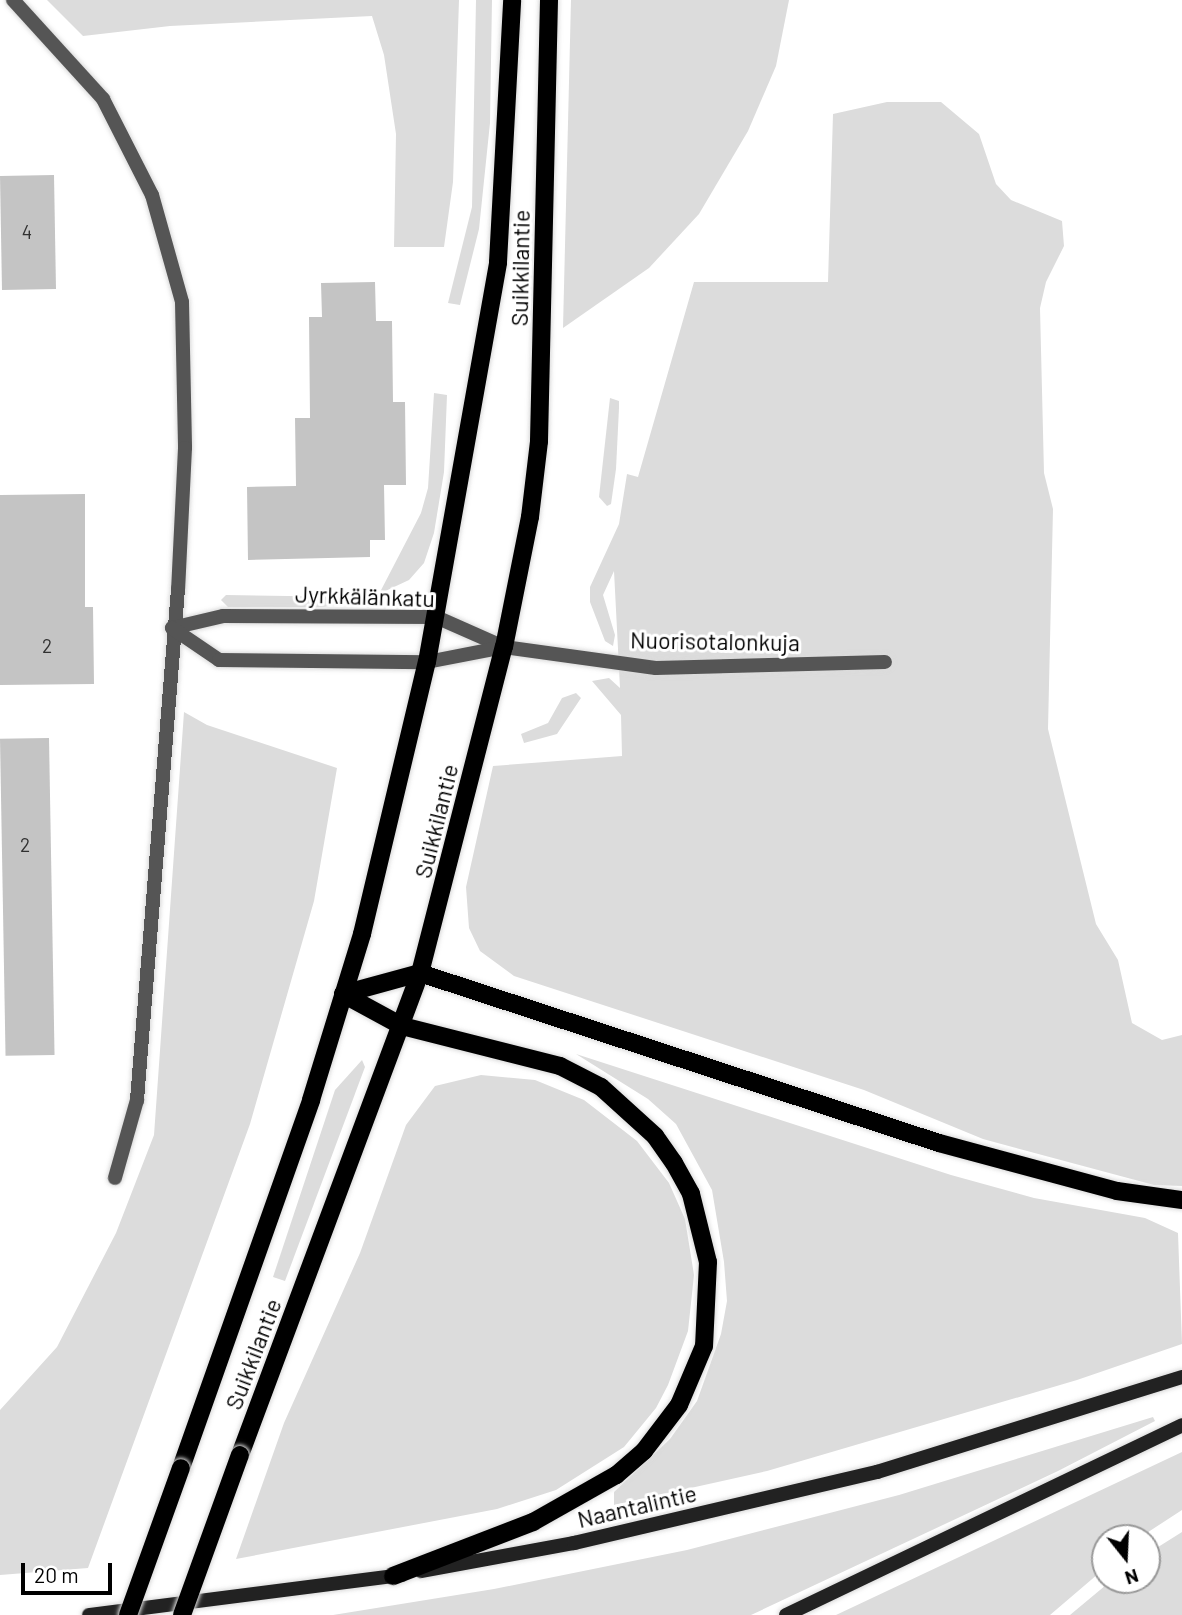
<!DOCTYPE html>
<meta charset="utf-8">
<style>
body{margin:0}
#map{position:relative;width:1182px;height:1615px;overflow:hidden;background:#fff;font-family:Barlow,sans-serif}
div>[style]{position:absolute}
.green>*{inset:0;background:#dcdcdc}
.building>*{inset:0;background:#c4c4c4;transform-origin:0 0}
.roads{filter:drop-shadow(0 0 2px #dbdbdb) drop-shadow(0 0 2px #dbdbdb)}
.street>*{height:14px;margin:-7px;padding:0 7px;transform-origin:7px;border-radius:7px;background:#555}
.secondary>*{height:14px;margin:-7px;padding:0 7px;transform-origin:7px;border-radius:7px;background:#222}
.primary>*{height:18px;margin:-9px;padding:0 9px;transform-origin:9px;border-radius:9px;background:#000}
.bridges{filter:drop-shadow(0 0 2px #dbdbdb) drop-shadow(0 0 2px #dbdbdb)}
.primary-bridge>*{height:18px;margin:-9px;padding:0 9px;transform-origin:9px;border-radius:9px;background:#000}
span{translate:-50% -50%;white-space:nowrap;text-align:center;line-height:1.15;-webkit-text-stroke:6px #fff;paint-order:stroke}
.number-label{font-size:19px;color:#313131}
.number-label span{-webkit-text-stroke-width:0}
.street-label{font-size:23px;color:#000}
.north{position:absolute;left:1091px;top:1524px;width:70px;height:70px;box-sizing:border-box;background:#fff;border:2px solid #999;border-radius:50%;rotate:162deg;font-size:19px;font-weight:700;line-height:28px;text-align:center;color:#000}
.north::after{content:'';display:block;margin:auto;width:24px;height:32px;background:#000;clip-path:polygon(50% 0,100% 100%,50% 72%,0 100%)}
.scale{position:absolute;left:21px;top:1563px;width:91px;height:32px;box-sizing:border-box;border:4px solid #000;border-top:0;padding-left:9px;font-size:21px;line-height:24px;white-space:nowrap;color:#000;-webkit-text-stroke:5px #fff;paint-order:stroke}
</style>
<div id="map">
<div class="green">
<i style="clip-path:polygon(47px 0,459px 0,453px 182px,444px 247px,394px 247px,396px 134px,384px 55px,372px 16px,170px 26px,83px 36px)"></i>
<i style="clip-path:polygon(476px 0,492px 0,490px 123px,479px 229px,460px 305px,448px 303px,472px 207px)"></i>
<i style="clip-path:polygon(571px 0,789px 0,776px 66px,748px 131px,699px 214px,649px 268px,563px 328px)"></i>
<i style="clip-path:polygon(887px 102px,941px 102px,979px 134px,996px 184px,1011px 200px,1062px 221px,1064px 246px,1046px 282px,1040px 308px,1044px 473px,1053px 509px,1048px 729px,1096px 924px,1118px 960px,1132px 1023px,1162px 1040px,1182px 1035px,1182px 1186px,1154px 1185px,983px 1139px,864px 1090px,514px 976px,480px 951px,469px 928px,466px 887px,493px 766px,622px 756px,621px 715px,592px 681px,609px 678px,620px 688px,614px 571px,603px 595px,615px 635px,613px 646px,605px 641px,590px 602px,590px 587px,619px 524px,627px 474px,638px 477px,694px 282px,828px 282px,833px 114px)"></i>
<i style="clip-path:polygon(434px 393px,447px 395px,444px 472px,434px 533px,424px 563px,409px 580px,379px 594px,421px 513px,428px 488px)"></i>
<i style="clip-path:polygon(610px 398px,619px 401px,619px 408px,616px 469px,611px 504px,607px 506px,599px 497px)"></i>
<i style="clip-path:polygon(226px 595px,355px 597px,360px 601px,323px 607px,228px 607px,221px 600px)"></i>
<i style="clip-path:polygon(576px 693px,581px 698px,557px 734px,524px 743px,521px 734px,548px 723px,562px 698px)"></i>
<i style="clip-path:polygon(184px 712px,207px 725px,337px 768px,314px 901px,250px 1124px,88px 1568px,0 1575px,0 1410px,57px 1347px,116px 1233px,154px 1135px)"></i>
<i style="clip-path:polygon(576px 1054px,951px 1175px,1034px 1198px,1145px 1218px,1178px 1233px,1182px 1344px,1077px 1380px,767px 1471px,614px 1505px,614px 1492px,670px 1439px,697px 1401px,721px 1334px,727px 1301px,724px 1262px,712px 1190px,676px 1124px,648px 1099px)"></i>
<i style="clip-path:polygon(362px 1060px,365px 1067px,285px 1281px,273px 1277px,335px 1090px)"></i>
<i style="clip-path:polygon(481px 1075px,535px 1080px,584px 1100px,637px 1141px,669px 1183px,685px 1219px,694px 1275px,688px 1331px,668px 1385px,656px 1408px,624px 1447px,556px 1490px,497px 1509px,236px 1559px,284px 1423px,360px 1253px,406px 1125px,435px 1086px)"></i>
<i style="clip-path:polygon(1153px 1417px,1155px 1421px,1058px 1471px,751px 1615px,333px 1615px,494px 1589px,687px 1550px,899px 1495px)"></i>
<i style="clip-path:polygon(1182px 1452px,1182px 1510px,1139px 1538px,1105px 1538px,1105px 1568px,1050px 1615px,836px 1615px)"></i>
<i style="clip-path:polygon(1182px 1532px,1182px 1615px,1070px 1615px,1112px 1580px,1147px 1580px,1147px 1554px)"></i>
</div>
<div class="building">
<i style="left:54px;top:175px;width:114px;height:54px;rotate:89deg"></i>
<i style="clip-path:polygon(375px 282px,376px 321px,392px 321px,393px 402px,405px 402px,406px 485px,384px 485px,385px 540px,370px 540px,370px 557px,248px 560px,247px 487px,296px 486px,295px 418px,310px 418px,309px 317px,322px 317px,321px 283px)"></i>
<i style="clip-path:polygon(85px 494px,85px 607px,93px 607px,94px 684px,0 685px,0 495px)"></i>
<i style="left:49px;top:738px;width:317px;height:49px;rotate:89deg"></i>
</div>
<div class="roads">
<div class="street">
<i style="left:13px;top:0;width:134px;rotate:47.7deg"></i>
<i style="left:103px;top:99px;width:108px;rotate:63deg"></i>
<i style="left:152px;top:195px;width:111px;rotate:74.3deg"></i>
<i style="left:182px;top:302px;width:146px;rotate:88.8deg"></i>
<i style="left:185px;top:448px;width:141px;rotate:92.8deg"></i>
<i style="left:178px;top:589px;width:513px;rotate:94.59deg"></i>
<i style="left:137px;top:1100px;width:81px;rotate:105.8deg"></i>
<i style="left:172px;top:628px;width:52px;rotate:-13.2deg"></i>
<i style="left:223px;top:616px;width:213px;rotate:0.3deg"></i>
<i style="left:436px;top:617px;width:74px;rotate:23.8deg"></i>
<i style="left:504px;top:647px;width:153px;rotate:7.9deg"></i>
<i style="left:656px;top:668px;width:229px;rotate:-1.5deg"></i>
<i style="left:172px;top:628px;width:57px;rotate:34.2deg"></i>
<i style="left:219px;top:660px;width:208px;rotate:0.6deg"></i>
<i style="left:427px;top:662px;width:78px;rotate:-11deg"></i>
</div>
<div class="secondary">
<i style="left:421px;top:1571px;width:156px;rotate:-10.4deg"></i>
<i style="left:574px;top:1543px;width:311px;rotate:-13.2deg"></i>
<i style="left:877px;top:1472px;width:319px;rotate:-17.3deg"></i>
<i style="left:89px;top:1615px;width:315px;rotate:-7.3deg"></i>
<i style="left:786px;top:1615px;width:439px;rotate:-25.6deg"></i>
</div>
<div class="primary">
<i style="left:343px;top:994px;width:67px;rotate:28.5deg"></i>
<i style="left:402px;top:1026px;width:163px;rotate:14.2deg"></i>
<i style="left:560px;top:1066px;width:46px;rotate:27.1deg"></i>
<i style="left:601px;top:1087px;width:73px;rotate:42.2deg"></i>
<i style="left:655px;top:1136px;width:33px;rotate:55deg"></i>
<i style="left:674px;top:1163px;width:35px;rotate:61deg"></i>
<i style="left:691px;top:1194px;width:70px;rotate:76deg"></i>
<i style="left:708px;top:1262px;width:84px;rotate:92.7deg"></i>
<i style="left:704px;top:1346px;width:64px;rotate:113deg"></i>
<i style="left:679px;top:1405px;width:58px;rotate:127.3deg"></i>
<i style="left:644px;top:1451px;width:37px;rotate:139deg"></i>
<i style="left:616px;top:1475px;width:95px;rotate:150.5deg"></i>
<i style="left:533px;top:1522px;width:150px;rotate:158.9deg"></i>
<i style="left:343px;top:994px;width:80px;rotate:-15.3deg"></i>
<i style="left:420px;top:973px;width:546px;rotate:18.14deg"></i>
<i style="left:939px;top:1143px;width:184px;rotate:15.1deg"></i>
<i style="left:1117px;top:1191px;width:66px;rotate:7.9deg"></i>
<i style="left:240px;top:1455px;width:515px;rotate:-69.52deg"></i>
<i style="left:420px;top:973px;width:337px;rotate:-75.6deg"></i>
<i style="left:504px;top:647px;width:133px;rotate:-78.7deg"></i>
<i style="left:530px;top:517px;width:77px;rotate:-83.2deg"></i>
<i style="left:539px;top:441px;width:441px;rotate:-88.7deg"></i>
<i style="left:181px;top:1468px;width:390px;rotate:-70.5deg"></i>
<i style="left:311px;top:1100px;width:174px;rotate:-72.9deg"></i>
<i style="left:362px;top:934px;width:280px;rotate:-76.6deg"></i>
<i style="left:427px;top:662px;width:406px;rotate:-79.9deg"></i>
<i style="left:498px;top:262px;width:262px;rotate:-86.9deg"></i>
</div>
</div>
<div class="bridges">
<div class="primary-bridge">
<i style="left:128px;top:1615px;width:156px;rotate:-70.2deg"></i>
<i style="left:182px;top:1615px;width:170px;rotate:-70.1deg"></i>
</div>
</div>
<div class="number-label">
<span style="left:27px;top:232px">4</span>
<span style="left:47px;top:646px">2</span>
<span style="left:25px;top:845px">2</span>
</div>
<div class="street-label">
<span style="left:520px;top:268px;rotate:-89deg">Suikkilantie</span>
<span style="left:365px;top:596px;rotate:2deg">Jyrkkälänkatu</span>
<span style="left:715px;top:641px;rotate:1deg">Nuorisotalonkuja</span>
<span style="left:436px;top:821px;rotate:-76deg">Suikkilantie</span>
<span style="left:253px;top:1354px;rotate:-69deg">Suikkilantie</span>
<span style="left:637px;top:1506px;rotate:-13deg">Naantalintie</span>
</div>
<div class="north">N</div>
<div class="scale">20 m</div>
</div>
